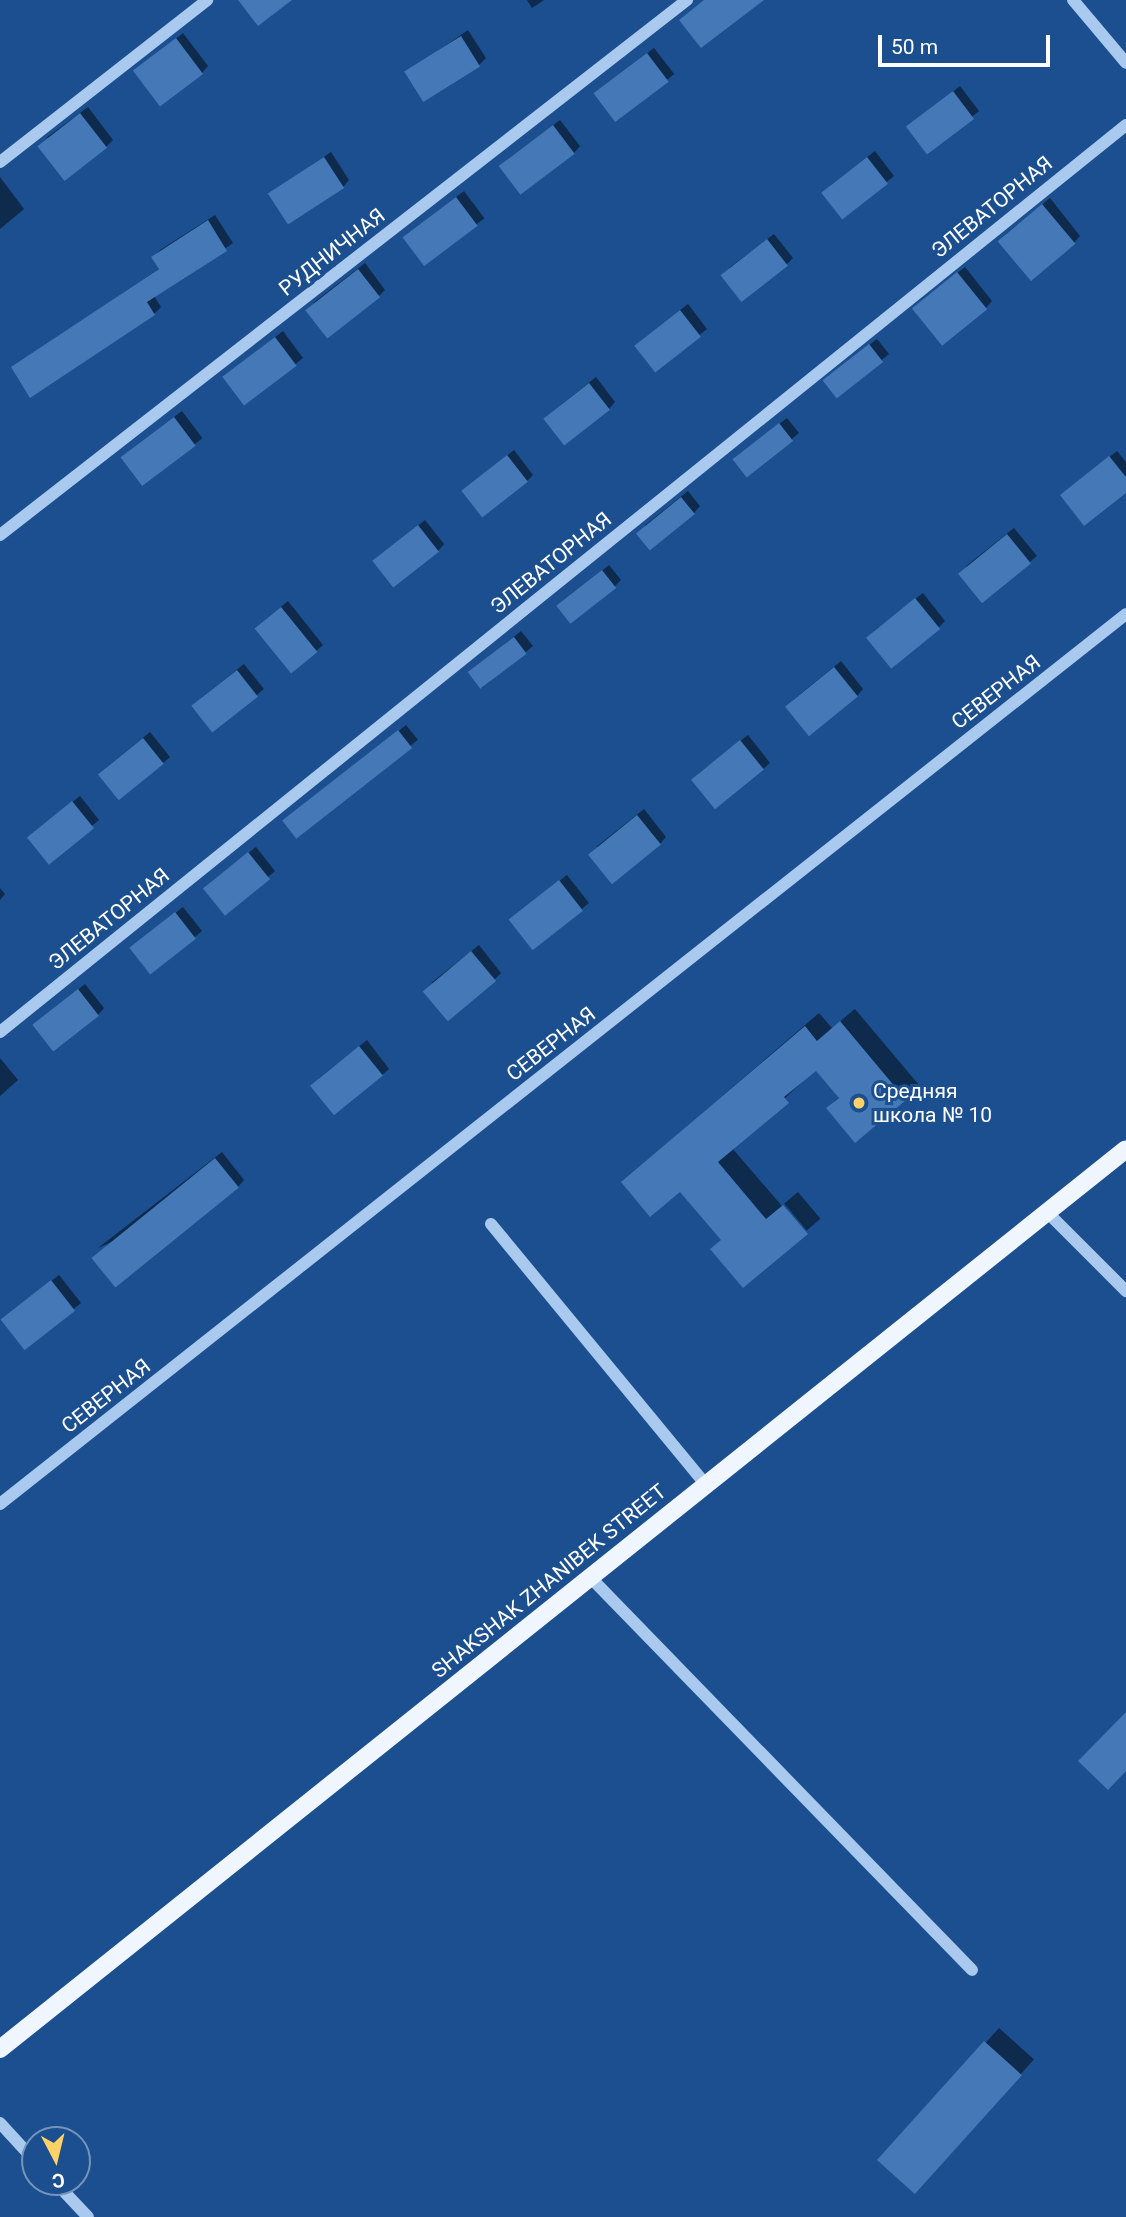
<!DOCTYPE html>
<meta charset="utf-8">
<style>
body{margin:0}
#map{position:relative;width:1126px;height:2217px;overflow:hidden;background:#1b4f8f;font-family:Roboto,sans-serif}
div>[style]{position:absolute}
.shadow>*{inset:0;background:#0007;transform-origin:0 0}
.building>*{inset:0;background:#4478b7;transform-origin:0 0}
.minor>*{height:12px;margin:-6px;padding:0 6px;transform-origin:6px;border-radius:6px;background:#a9c9ee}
.major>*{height:18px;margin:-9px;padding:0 9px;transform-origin:9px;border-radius:9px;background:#f0f6ff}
.dots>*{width:19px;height:19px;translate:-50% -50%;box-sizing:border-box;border:4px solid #1b4f8f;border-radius:50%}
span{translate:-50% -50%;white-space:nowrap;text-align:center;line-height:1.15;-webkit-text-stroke:6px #1b4f8f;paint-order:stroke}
.street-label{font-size:21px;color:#fff}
.poi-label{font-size:21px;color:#fff}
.left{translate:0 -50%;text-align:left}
.north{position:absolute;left:21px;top:2126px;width:70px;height:70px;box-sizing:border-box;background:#1b4f8f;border:2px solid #7695bc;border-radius:50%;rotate:173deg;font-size:19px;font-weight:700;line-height:28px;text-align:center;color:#fff}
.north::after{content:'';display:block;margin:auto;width:24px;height:32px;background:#ffd166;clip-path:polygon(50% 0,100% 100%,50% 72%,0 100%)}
.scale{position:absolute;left:878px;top:35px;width:172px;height:32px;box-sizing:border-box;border:4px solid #fff;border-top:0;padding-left:9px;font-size:21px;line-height:24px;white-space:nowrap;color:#fff;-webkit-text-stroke:5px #1b4f8f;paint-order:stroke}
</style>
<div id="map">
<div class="shadow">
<i style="clip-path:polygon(527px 0,544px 0,532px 8px)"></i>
<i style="clip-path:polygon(468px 30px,486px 58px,479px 65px,407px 72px)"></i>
<i style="clip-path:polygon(183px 33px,208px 66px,202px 73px,135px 71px)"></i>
<i style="left:654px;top:48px;width:33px;height:74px;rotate:52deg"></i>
<i style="clip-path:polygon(960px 86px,979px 111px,928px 152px,915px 121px)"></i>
<i style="clip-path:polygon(88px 107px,113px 140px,106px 147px,46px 138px)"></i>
<i style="clip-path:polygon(560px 120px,580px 146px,574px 153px,508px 159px)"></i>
<i style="clip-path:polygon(875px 151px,894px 176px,842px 217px,830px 186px)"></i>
<i style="clip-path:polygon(331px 152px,349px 180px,343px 187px,270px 194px)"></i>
<i style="clip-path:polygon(0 177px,24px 209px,0 229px)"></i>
<i style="left:464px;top:191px;width:34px;height:75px;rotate:53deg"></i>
<i style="clip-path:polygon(1050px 198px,1080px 236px,1074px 243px,1006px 234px)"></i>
<i style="clip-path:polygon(215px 215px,233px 243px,154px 296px,161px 307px,154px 314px,13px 368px,160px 268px,153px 257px,160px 250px)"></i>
<i style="clip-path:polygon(774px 234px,793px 258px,786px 265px,729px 268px)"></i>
<i style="clip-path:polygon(365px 263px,385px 290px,379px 296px,313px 303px)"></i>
<i style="clip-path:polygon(965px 267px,992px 301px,986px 308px,921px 302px)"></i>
<i style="clip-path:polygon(688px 304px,707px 329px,655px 370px,643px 339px)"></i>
<i style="clip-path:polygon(283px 331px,303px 358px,244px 404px,231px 371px)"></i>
<i style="clip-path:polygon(877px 339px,889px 354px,837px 396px,832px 374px)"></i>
<i style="clip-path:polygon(596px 377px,615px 402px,609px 409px,552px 412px)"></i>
<i style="left:182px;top:411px;width:34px;height:75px;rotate:53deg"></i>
<i style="clip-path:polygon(787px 418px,799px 433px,748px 475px,742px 453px)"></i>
<i style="clip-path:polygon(514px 450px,533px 475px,527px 481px,463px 491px)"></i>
<i style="clip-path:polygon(1117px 451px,1126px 462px,1126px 491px,1069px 489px)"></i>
<i style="clip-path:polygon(688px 491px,700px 506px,694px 513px,644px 526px)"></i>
<i style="clip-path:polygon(425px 520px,444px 544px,438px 551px,381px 555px)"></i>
<i style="clip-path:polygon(1014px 528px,1037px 556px,982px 601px,966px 566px)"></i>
<i style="clip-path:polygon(609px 565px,621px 580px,614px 587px,565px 600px)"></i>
<i style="clip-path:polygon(923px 593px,945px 621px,939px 627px,874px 631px)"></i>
<i style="clip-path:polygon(288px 601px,323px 645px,316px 651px,263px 622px)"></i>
<i style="clip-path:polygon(521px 631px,533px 646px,482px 688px,477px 667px)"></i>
<i style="clip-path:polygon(841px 661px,863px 689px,857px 696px,793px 700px)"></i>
<i style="clip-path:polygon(244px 664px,264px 689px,213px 730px,200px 699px)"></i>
<i style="left:406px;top:725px;width:19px;height:146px;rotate:51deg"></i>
<i style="clip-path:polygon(150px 732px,170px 757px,163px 763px,106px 768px)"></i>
<i style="clip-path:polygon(748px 735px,770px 763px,763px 769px,699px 773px)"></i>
<i style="clip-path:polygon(80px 796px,99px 820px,48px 862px,35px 831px)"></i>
<i style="clip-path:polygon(644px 809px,666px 837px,660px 844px,596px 847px)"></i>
<i style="clip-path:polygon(256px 847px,275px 871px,268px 877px,211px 882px)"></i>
<i style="clip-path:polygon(567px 875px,589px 903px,534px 948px,518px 913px)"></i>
<i style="clip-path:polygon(0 888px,5px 894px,0 900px)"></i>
<i style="clip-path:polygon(183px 907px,202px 931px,151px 973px,138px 942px)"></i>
<i style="clip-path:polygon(479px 945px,501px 973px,494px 980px,431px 983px)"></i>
<i style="clip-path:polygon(85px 984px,104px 1008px,98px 1015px,41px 1019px)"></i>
<i style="clip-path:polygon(855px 1009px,919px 1085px,855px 1141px,828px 1108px,840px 1096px,817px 1068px,732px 1148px,806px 1234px,722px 1239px,681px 1189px,637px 1169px,819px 1013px,832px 1028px)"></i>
<i style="clip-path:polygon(367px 1040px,389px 1069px,382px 1075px,318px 1079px)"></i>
<i style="clip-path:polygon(0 1058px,18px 1080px,0 1096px)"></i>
<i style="clip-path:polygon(222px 1152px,244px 1180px,238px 1187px,98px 1248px)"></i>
<i style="left:798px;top:1192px;width:35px;height:18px;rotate:50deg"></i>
<i style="clip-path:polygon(59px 1275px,81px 1303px,26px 1348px,10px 1313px)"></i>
<i style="left:999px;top:2028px;width:47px;height:178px;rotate:42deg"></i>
</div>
<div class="building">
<i style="clip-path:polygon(238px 0,292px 0,258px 26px)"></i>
<i style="clip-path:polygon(704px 0,764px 0,701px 48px,679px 20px)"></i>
<i style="left:461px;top:36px;width:36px;height:67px;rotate:58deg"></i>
<i style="left:176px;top:38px;width:45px;height:54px;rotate:53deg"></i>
<i style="left:647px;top:53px;width:36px;height:67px;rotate:53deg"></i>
<i style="left:953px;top:91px;width:35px;height:59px;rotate:53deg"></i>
<i style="left:80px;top:113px;width:44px;height:54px;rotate:52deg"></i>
<i style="left:553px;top:125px;width:36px;height:68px;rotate:53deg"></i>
<i style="left:324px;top:157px;width:37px;height:67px;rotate:57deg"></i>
<i style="left:867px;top:157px;width:34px;height:58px;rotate:52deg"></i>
<i style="left:456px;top:197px;width:36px;height:67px;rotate:53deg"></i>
<i style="left:1042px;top:204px;width:52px;height:58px;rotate:50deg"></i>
<i style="clip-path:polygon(208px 220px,227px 251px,147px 302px,155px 315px,30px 398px,11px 367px,159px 269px,151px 257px)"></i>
<i style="left:767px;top:239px;width:34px;height:59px;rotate:52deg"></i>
<i style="left:358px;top:269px;width:36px;height:67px;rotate:52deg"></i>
<i style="left:957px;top:272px;width:48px;height:58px;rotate:51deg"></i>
<i style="left:680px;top:310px;width:34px;height:58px;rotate:52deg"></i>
<i style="left:275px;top:337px;width:36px;height:66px;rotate:53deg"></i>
<i style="left:869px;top:344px;width:23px;height:59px;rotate:52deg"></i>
<i style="left:589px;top:383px;width:34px;height:58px;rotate:52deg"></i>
<i style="left:174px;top:417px;width:36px;height:67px;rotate:53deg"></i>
<i style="left:779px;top:423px;width:23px;height:59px;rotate:52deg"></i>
<i style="left:507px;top:455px;width:34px;height:58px;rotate:52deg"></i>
<i style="clip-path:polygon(1109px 456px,1126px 477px,1126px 493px,1084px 526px,1060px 495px)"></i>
<i style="left:681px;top:497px;width:22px;height:58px;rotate:51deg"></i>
<i style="left:418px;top:525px;width:34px;height:58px;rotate:52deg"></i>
<i style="left:1007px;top:534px;width:38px;height:63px;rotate:51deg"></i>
<i style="left:602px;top:570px;width:23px;height:58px;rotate:52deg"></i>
<i style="left:915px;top:598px;width:40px;height:63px;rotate:51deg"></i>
<i style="left:281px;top:607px;width:58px;height:34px;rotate:51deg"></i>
<i style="left:514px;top:637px;width:21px;height:58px;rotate:53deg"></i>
<i style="left:834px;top:667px;width:38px;height:63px;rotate:51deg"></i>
<i style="left:237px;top:670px;width:34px;height:58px;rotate:52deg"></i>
<i style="left:398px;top:730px;width:23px;height:147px;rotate:52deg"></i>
<i style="left:143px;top:738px;width:33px;height:58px;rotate:51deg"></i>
<i style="left:740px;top:740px;width:38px;height:63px;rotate:51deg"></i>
<i style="left:72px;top:801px;width:35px;height:58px;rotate:51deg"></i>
<i style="left:637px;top:815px;width:38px;height:63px;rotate:51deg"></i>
<i style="left:248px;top:852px;width:35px;height:58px;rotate:51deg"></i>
<i style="left:559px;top:880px;width:39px;height:64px;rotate:52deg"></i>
<i style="left:175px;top:912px;width:34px;height:58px;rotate:52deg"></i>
<i style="left:471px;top:951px;width:39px;height:63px;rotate:50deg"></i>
<i style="left:78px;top:989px;width:34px;height:58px;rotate:52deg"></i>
<i style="clip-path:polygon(840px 1021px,906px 1100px,855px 1143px,826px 1108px,839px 1098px,816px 1071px,784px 1097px,789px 1103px,718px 1162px,766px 1219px,783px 1205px,808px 1234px,743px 1288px,710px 1249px,721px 1240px,680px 1192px,650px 1217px,621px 1182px,805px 1026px,817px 1041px)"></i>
<i style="left:359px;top:1046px;width:38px;height:63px;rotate:51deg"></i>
<i style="left:215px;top:1158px;width:38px;height:159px;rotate:51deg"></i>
<i style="left:51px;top:1280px;width:39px;height:64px;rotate:52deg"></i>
<i style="clip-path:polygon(1126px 1712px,1126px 1771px,1108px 1790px,1078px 1761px)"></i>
<i style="left:984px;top:2041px;width:51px;height:160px;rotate:42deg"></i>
</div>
<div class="minor">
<i style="left:1073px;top:0;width:82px;rotate:49.9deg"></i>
<i style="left:0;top:162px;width:263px;rotate:-38deg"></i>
<i style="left:0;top:535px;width:871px;rotate:-37.91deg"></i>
<i style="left:0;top:1032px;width:1446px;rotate:-38.85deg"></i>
<i style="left:1047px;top:1212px;width:112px;rotate:45deg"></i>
<i style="left:491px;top:1224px;width:338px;rotate:50.5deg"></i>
<i style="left:0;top:1504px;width:1435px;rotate:-38.32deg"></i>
<i style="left:590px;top:1577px;width:548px;rotate:45.81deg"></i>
<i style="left:0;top:2123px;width:52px;rotate:47.4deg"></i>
<i style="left:55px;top:2182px;width:48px;rotate:46.7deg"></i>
</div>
<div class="major">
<i style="left:0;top:2049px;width:1441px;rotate:-38.63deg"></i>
</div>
<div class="dots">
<i style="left:859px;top:1103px;background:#ffd166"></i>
</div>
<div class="street-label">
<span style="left:992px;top:207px;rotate:-39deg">ЭЛЕВАТОРНАЯ</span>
<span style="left:332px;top:252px;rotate:-38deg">РУДНИЧНАЯ</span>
<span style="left:551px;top:563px;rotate:-39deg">ЭЛЕВАТОРНАЯ</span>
<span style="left:996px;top:692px;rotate:-38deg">СЕВЕРНАЯ</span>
<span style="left:109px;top:919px;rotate:-39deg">ЭЛЕВАТОРНАЯ</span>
<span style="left:551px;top:1044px;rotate:-38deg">СЕВЕРНАЯ</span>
<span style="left:106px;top:1396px;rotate:-38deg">СЕВЕРНАЯ</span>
<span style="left:549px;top:1581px;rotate:-39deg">SHAKSHAK ZHANIBEK STREET</span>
</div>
<div class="poi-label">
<span class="left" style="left:873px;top:1103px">Средняя<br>школа № 10</span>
</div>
<div class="north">С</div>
<div class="scale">50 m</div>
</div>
